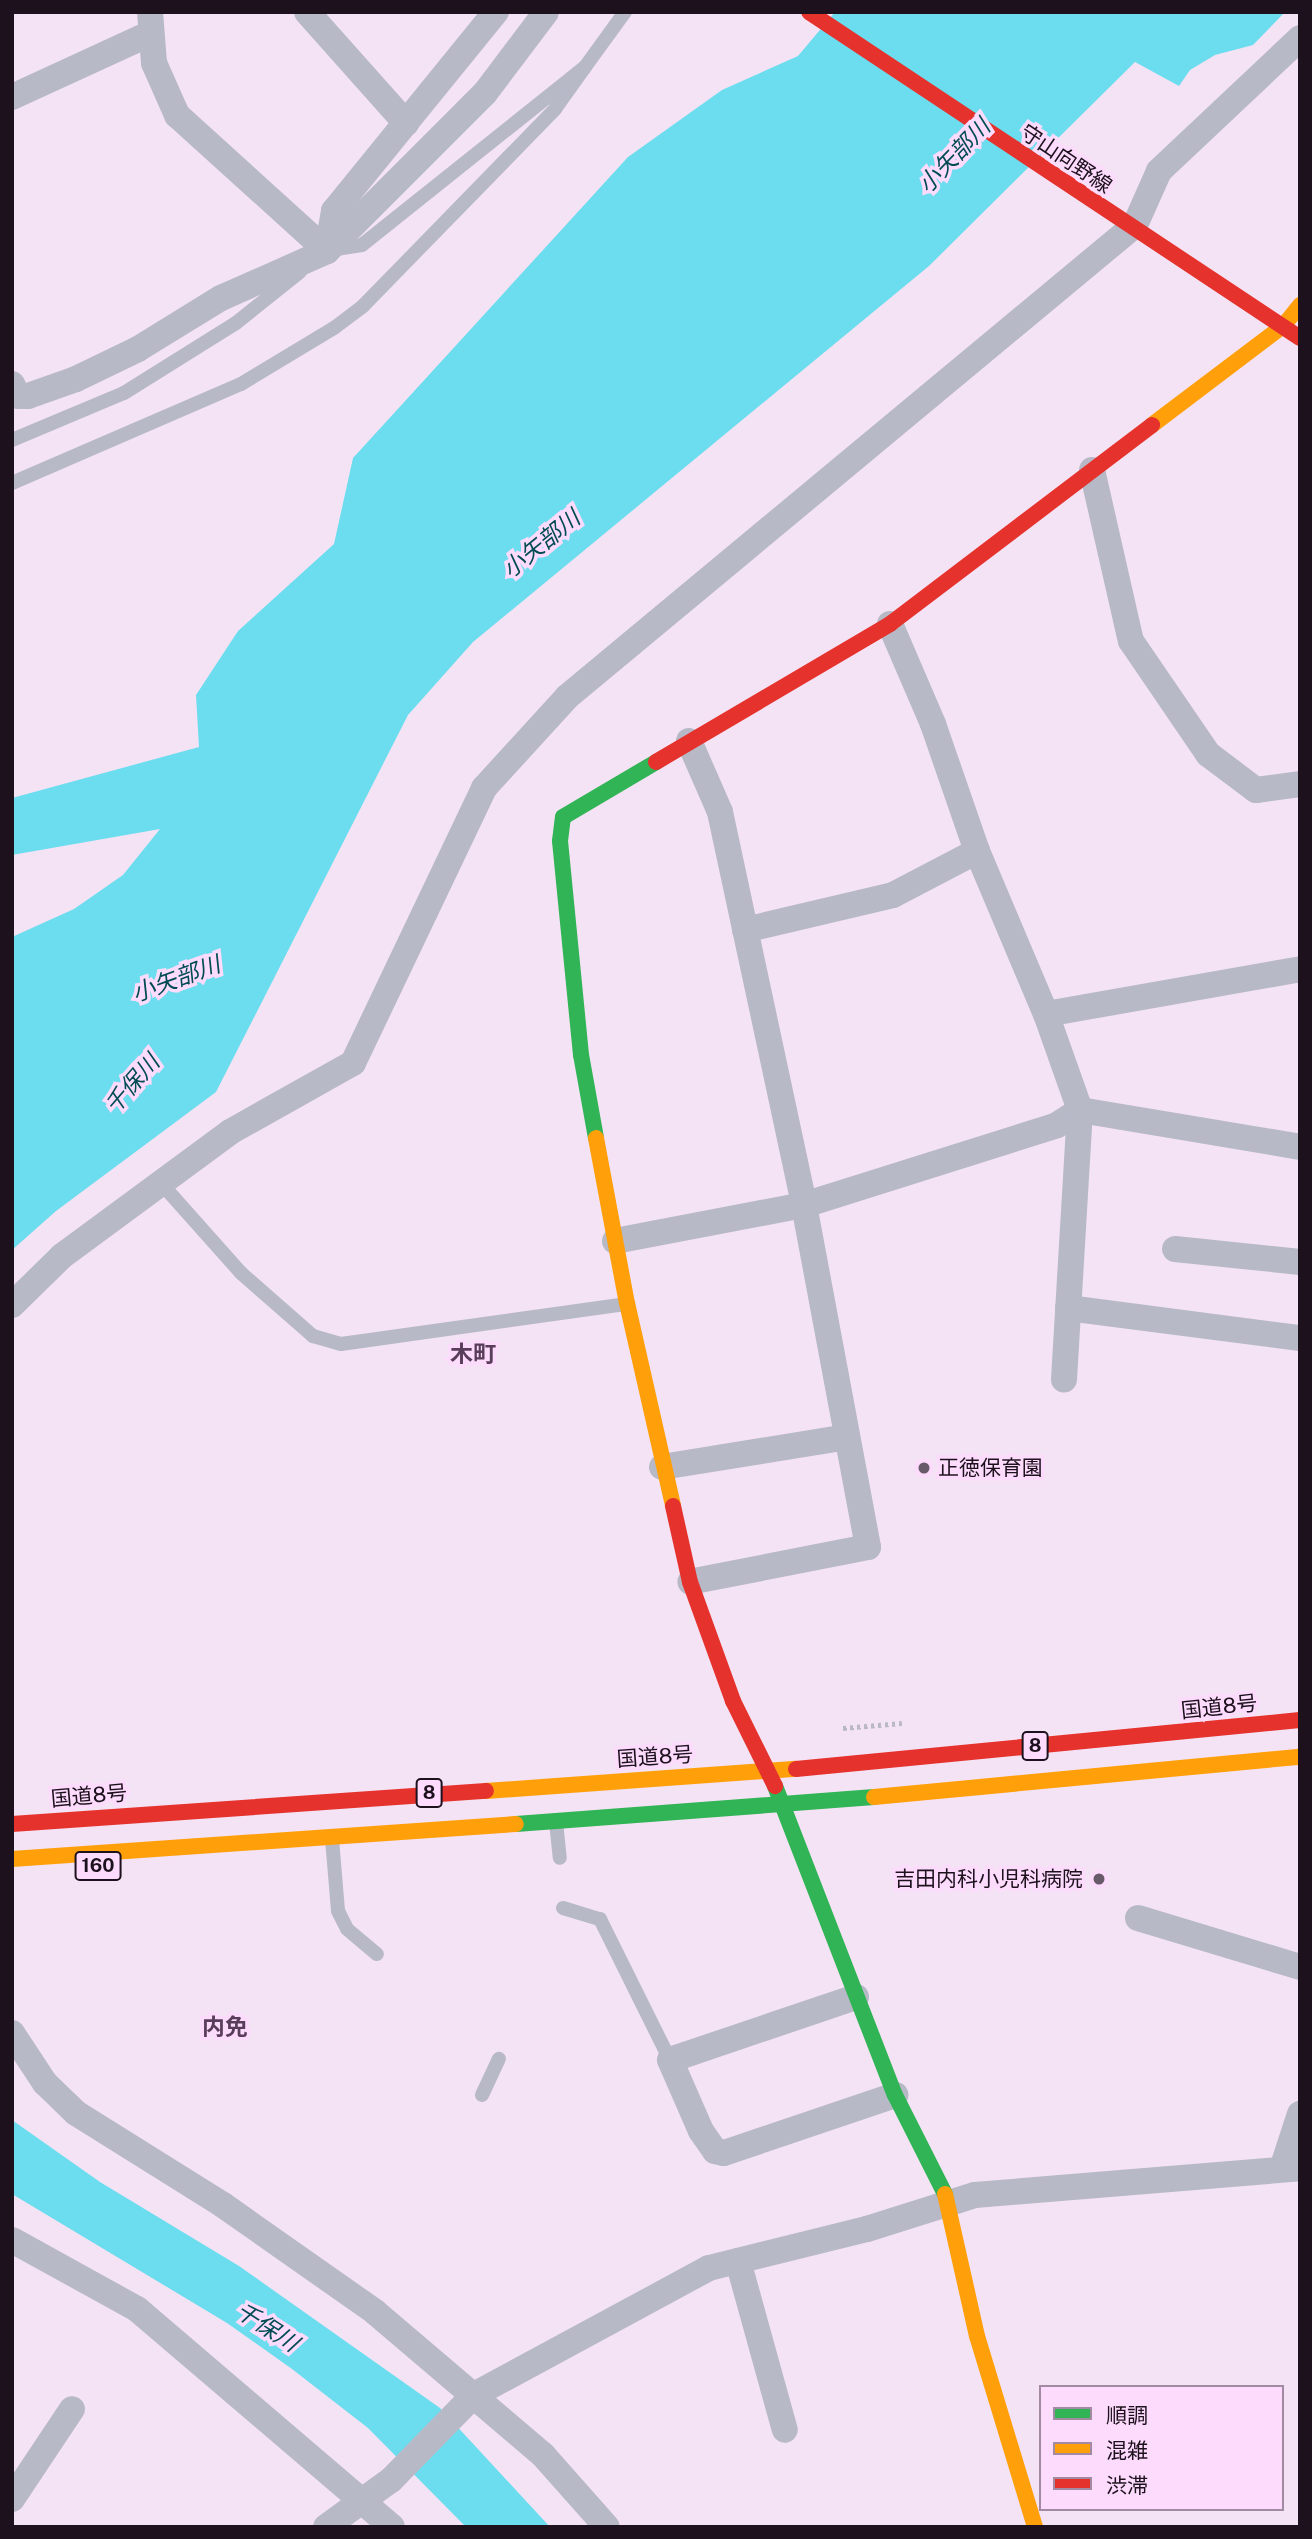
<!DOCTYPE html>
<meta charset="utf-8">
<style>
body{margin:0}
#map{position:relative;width:1312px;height:2539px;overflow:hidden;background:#f4e3f4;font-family:"Public Sans","Noto Sans JP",sans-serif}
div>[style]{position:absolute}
.water>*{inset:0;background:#6cddee}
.path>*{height:4.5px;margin-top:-2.25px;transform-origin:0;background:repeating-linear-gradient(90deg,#bab8c4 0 3.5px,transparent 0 7px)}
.lane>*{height:14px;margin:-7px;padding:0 7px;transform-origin:7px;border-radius:7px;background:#b7b9c7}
.street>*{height:26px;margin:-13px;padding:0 13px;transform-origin:13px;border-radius:13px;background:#b7b9c7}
.fast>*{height:16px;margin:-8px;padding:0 8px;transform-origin:8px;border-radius:8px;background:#30b455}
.slow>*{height:16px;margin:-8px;padding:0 8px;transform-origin:8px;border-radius:8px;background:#ff9f0a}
.jam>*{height:16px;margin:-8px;padding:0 8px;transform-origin:8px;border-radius:8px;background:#e5322d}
.dots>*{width:19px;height:19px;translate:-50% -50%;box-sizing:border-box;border:4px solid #fcdbfc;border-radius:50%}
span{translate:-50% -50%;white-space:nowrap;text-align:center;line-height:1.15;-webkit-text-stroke:7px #fcdbfc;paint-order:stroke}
.shield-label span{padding:2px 5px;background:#fcdbfc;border:2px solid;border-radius:5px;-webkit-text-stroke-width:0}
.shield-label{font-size:19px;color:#1c111c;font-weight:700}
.street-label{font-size:21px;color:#1c111c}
.poi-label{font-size:21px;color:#1c111c}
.left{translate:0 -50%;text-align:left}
.right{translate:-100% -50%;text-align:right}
.water-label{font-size:23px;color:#014b52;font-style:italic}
.neighbourhood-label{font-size:23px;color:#593e5a;font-weight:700}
.frame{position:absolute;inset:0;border:14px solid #1c111c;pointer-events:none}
.legend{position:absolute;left:1039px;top:2385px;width:245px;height:126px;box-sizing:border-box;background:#fcdbfc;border:2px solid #a28aa2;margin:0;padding:9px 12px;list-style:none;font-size:21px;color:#1c111c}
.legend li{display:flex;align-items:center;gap:14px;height:35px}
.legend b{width:35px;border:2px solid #a28aa2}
</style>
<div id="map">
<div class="water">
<i style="clip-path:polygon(835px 12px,1285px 12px,1253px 45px,1215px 55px,1190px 70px,1179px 86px,1135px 62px,929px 266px,473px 642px,408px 715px,216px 1092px,56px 1211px,12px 1250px,12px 937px,74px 909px,123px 875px,160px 829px,12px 855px,12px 798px,199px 747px,196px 695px,238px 631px,334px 544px,353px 458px,628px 157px,722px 90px,798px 56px)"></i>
<i style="clip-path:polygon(12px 2120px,100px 2182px,239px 2266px,440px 2408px,550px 2527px,466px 2527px,368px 2428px,292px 2369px,227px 2323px,12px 2194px)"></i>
</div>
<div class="path">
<i style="left:843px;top:1728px;width:59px;rotate:-4.8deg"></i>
</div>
<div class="lane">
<i style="left:585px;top:67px;width:68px;rotate:-54deg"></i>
<i style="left:12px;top:440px;width:121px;rotate:-22.8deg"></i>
<i style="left:124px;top:393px;width:132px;rotate:-32deg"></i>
<i style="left:236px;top:323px;width:82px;rotate:-38.6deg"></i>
<i style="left:12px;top:483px;width:249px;rotate:-23.4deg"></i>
<i style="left:241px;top:384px;width:109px;rotate:-31.1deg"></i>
<i style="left:334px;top:328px;width:36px;rotate:-37deg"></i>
<i style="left:363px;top:306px;width:275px;rotate:-45.7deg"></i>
<i style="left:555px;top:109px;width:52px;rotate:-54.5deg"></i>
<i style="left:585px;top:67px;width:285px;rotate:141.4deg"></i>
<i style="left:362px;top:245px;width:32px;rotate:171deg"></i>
<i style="left:160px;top:1182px;width:122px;rotate:48.3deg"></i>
<i style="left:241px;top:1273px;width:96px;rotate:41.2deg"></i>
<i style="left:313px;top:1336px;width:29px;rotate:16deg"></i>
<i style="left:341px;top:1344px;width:287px;rotate:-8deg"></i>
<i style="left:556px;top:1822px;width:36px;rotate:84deg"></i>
<i style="left:332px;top:1839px;width:72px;rotate:85.2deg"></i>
<i style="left:338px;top:1911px;width:20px;rotate:63deg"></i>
<i style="left:347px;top:1929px;width:39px;rotate:40deg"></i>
<i style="left:563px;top:1908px;width:39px;rotate:17deg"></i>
<i style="left:600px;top:1919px;width:157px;rotate:63.6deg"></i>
<i style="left:482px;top:2095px;width:40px;rotate:-65deg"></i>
</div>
<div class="street">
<i style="left:150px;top:12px;width:51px;rotate:85.5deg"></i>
<i style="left:154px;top:63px;width:57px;rotate:66.1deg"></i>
<i style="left:177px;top:115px;width:202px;rotate:42.2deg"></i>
<i style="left:307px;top:12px;width:149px;rotate:48.3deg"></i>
<i style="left:12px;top:97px;width:153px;rotate:-24.7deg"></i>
<i style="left:327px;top:251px;width:41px;rotate:-80.1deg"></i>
<i style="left:334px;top:211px;width:257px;rotate:-50.9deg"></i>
<i style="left:12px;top:384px;width:13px;rotate:63deg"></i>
<i style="left:18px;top:396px;width:10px"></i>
<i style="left:28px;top:396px;width:51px;rotate:-19.5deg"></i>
<i style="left:76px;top:379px;width:69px;rotate:-25.8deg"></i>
<i style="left:138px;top:349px;width:97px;rotate:-31.6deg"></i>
<i style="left:221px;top:298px;width:116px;rotate:-23.9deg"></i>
<i style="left:327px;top:251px;width:223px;rotate:-45deg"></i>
<i style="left:485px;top:93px;width:101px;rotate:-53deg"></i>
<i style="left:1092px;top:470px;width:175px;rotate:77.2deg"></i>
<i style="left:1131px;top:641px;width:137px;rotate:55.7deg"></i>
<i style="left:1208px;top:754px;width:60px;rotate:36.9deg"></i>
<i style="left:1256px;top:790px;width:44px;rotate:-7.8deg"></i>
<i style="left:890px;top:624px;width:109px;rotate:66.7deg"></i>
<i style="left:933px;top:724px;width:134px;rotate:70.9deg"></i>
<i style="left:977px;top:851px;width:177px;rotate:67.1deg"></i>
<i style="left:1046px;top:1014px;width:102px;rotate:70.5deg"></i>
<i style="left:1080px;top:1110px;width:270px;rotate:93.4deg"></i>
<i style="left:689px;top:741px;width:77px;rotate:66.4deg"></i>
<i style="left:720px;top:812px;width:402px;rotate:77.9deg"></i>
<i style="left:804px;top:1205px;width:348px;rotate:79.4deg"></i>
<i style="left:868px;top:1547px;width:181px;rotate:168.9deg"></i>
<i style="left:745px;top:930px;width:152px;rotate:-13.3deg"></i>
<i style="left:893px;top:895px;width:95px;rotate:-27.6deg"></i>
<i style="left:1046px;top:1014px;width:258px;rotate:-10deg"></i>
<i style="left:615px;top:1241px;width:192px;rotate:-10.8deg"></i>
<i style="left:804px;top:1205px;width:265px;rotate:-17.5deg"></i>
<i style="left:1057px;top:1125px;width:27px;rotate:-33deg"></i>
<i style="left:1080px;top:1110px;width:223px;rotate:9.5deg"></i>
<i style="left:1175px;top:1249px;width:126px;rotate:5.9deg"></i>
<i style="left:12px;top:1305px;width:70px;rotate:-44.4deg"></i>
<i style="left:62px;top:1256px;width:209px;rotate:-36.4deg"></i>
<i style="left:230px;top:1132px;width:141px;rotate:-29.3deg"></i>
<i style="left:353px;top:1063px;width:305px;rotate:-64.5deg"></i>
<i style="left:484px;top:788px;width:123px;rotate:-47.6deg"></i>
<i style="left:567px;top:697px;width:739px;rotate:-39.73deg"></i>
<i style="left:1135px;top:225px;width:59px;rotate:-66deg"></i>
<i style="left:1159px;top:171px;width:194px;rotate:-43.3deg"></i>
<i style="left:1068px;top:1308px;width:234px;rotate:7.4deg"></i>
<i style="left:662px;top:1467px;width:187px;rotate:-9.2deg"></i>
<i style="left:1138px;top:1918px;width:169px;rotate:16.8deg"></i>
<i style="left:856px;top:1997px;width:196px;rotate:161.3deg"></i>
<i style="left:670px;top:2060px;width:77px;rotate:66.4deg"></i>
<i style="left:701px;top:2131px;width:24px;rotate:55deg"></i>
<i style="left:715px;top:2151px;width:9px;rotate:13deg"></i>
<i style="left:724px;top:2153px;width:181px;rotate:-18.7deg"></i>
<i style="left:12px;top:2033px;width:60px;rotate:56.6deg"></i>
<i style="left:45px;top:2083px;width:43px;rotate:44.1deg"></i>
<i style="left:76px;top:2113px;width:173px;rotate:32deg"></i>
<i style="left:223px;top:2205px;width:186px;rotate:35.1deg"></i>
<i style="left:375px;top:2312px;width:221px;rotate:40.4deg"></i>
<i style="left:543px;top:2455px;width:96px;rotate:48.4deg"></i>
<i style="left:1282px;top:2169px;width:58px;rotate:-71.9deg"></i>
<i style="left:12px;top:2240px;width:143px;rotate:28.9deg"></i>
<i style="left:137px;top:2309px;width:335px;rotate:40.5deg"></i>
<i style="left:738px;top:2261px;width:175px;rotate:74.5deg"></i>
<i style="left:12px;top:2499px;width:108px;rotate:-56.3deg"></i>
<i style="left:326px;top:2527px;width:80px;rotate:-35.9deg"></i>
<i style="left:391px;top:2480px;width:119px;rotate:-45.7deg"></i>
<i style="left:474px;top:2395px;width:267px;rotate:-28.4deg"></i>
<i style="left:709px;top:2268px;width:163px;rotate:-13.9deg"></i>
<i style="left:867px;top:2229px;width:113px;rotate:-17.5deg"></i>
<i style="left:975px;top:2195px;width:326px;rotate:-4.7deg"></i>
</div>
<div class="fast">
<i style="left:596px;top:1138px;width:84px;rotate:-100.2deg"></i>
<i style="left:581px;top:1055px;width:215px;rotate:-95.6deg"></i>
<i style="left:560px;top:841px;width:24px;rotate:-83deg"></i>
<i style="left:563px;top:817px;width:108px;rotate:-30.6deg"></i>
<i style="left:775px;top:1786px;width:331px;rotate:68.8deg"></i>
<i style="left:895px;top:2095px;width:111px;rotate:63.2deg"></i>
<i style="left:516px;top:1824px;width:359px;rotate:-4.3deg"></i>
</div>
<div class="slow">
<i style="left:1152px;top:425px;width:166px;rotate:-37.1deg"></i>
<i style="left:1284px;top:325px;width:26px;rotate:-51deg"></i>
<i style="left:596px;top:1138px;width:168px;rotate:79.4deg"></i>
<i style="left:627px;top:1303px;width:208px;rotate:77.2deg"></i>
<i style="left:486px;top:1791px;width:311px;rotate:-4.1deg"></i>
<i style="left:874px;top:1797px;width:428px;rotate:-5.4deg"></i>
<i style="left:12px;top:1859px;width:505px;rotate:-3.97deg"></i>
<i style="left:945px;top:2194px;width:146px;rotate:77.3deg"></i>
<i style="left:977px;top:2336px;width:200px;rotate:73.1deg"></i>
</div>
<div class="jam">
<i style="left:809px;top:12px;width:589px;rotate:33.58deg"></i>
<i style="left:656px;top:762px;width:272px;rotate:-30.5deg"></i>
<i style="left:890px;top:624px;width:329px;rotate:-37.2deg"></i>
<i style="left:673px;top:1506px;width:78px;rotate:77.4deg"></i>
<i style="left:690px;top:1582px;width:127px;rotate:70.1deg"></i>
<i style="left:733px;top:1701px;width:95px;rotate:63.7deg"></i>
<i style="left:796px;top:1769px;width:506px;rotate:-5.55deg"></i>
<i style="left:12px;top:1824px;width:475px;rotate:-4deg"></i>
</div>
<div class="dots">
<i style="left:924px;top:1468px;background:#685a68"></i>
<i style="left:1099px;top:1879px;background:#685a68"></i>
</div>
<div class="shield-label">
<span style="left:1035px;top:1746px">8</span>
<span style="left:429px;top:1793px">8</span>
<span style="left:98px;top:1866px">160</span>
</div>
<div class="street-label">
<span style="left:1066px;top:159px;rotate:34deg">守山向野線</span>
<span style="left:1219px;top:1707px;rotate:-6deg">国道8号</span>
<span style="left:655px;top:1757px;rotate:-4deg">国道8号</span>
<span style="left:89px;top:1796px;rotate:-5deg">国道8号</span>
</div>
<div class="poi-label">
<span class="left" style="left:938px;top:1468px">正徳保育園</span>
<span class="right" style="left:1083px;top:1879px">吉田内科小児科病院</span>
</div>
<div class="water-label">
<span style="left:954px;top:156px;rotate:-46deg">小矢部川</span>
<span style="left:541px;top:544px;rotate:-39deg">小矢部川</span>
<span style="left:176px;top:979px;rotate:-20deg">小矢部川</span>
<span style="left:132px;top:1084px;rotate:-49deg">千保川</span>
<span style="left:267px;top:2327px;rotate:33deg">千保川</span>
</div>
<div class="neighbourhood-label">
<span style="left:473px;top:1354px">木町</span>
<span style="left:225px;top:2027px">内免</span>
</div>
<div class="frame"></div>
<ul class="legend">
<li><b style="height:9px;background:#30b455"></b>順調</li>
<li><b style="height:9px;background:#ff9f0a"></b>混雑</li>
<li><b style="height:9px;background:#e5322d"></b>渋滞</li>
</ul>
</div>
